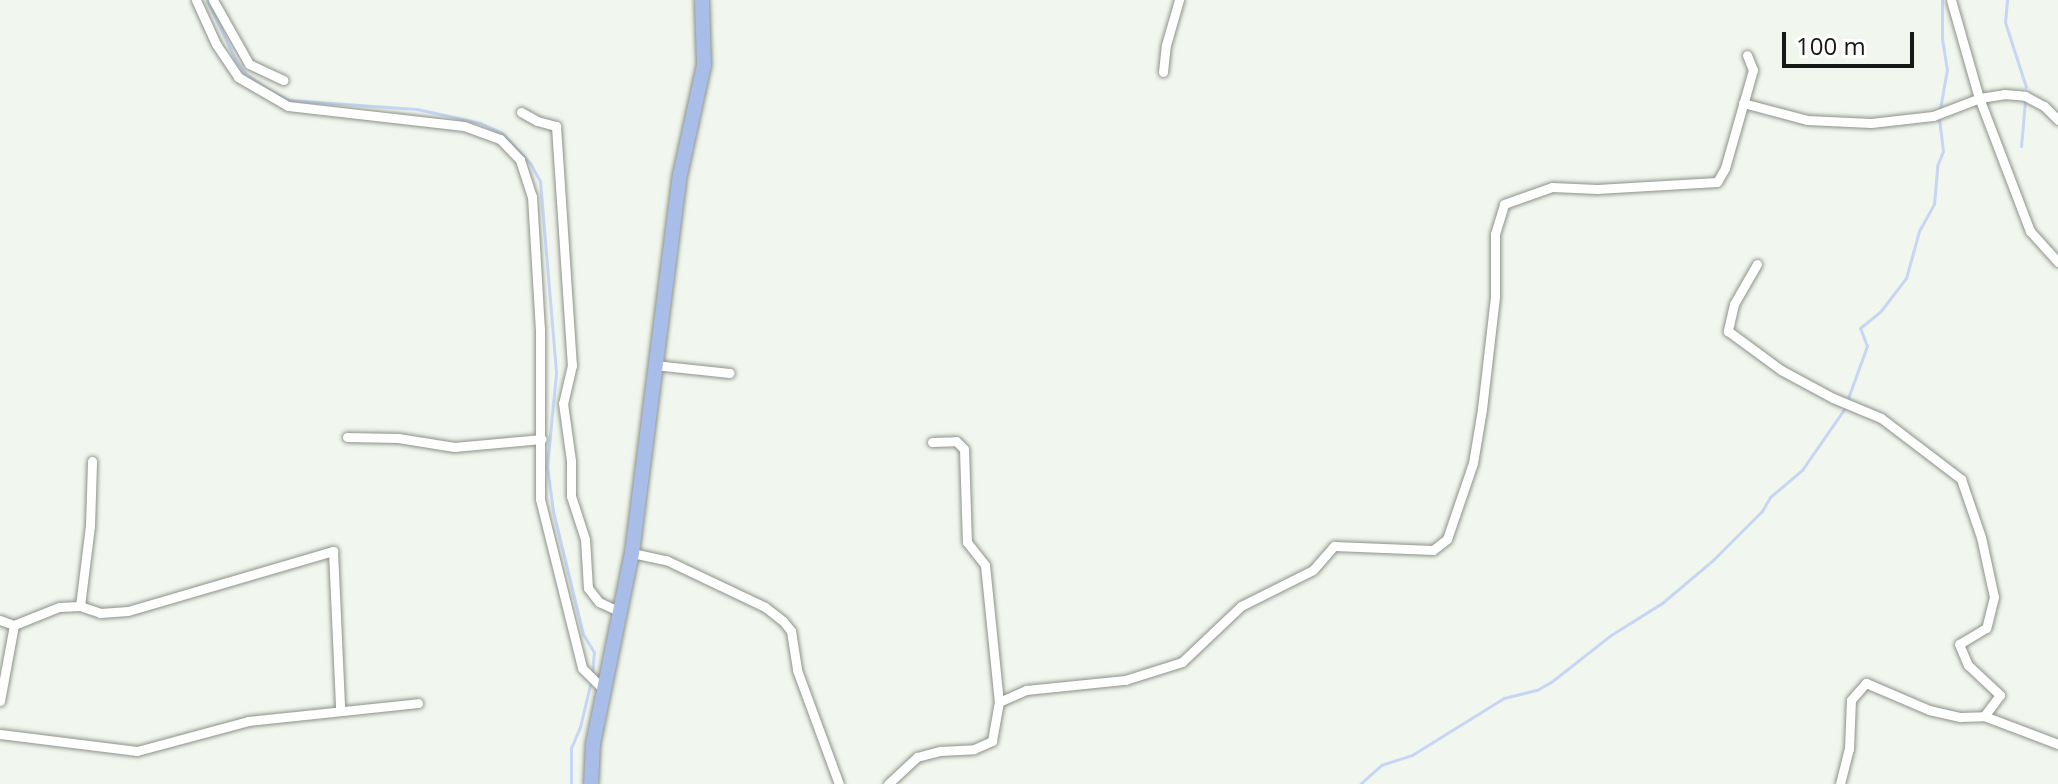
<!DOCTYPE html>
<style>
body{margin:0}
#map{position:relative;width:2058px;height:784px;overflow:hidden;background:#f1f7ee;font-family:"Open Sans",sans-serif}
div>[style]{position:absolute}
.stream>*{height:3px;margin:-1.5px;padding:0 1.5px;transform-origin:1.5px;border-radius:1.5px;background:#c6d6f4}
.roads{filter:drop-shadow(0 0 2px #8d9289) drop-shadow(0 0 2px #8d9289)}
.street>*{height:9px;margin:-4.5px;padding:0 4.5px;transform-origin:4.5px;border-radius:4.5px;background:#fff}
.primary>*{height:14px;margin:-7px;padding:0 7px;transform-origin:7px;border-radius:7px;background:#a8bde8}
span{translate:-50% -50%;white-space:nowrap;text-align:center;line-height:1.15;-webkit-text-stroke:7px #fff;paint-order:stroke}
.scale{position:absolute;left:1782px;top:32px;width:132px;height:36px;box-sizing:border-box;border:4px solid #161815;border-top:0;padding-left:10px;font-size:24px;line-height:28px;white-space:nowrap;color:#161815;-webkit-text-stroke:6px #fff;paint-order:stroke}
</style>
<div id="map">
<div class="stream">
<i style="left:207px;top:0;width:65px;rotate:64.6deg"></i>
<i style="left:235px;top:59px;width:17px;rotate:54deg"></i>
<i style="left:245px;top:73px;width:27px;rotate:36deg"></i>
<i style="left:267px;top:89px;width:25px;rotate:27deg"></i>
<i style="left:289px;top:100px;width:128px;rotate:4deg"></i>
<i style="left:417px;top:109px;width:65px;rotate:12.5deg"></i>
<i style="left:480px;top:123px;width:24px;rotate:24deg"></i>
<i style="left:502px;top:133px;width:41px;rotate:47deg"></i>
<i style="left:530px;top:163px;width:21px;rotate:61deg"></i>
<i style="left:540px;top:181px;width:193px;rotate:85.2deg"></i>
<i style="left:556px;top:373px;width:93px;rotate:95.5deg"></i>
<i style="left:547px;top:466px;width:45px;rotate:82.4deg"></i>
<i style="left:553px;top:511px;width:127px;rotate:76.3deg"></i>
<i style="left:583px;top:634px;width:21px;rotate:59deg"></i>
<i style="left:594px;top:652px;width:22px;rotate:95deg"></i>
<i style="left:2007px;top:0;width:22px;rotate:95deg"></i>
<i style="left:2005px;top:22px;width:68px;rotate:72.1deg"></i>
<i style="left:1940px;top:109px;width:40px;rotate:-80deg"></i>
<i style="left:1947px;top:70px;width:33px;rotate:-99deg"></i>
<i style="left:1942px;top:37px;width:37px;rotate:-90deg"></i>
<i style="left:2021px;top:146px;width:45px;rotate:-84.9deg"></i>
<i style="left:1847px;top:401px;width:59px;rotate:-70deg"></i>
<i style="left:1867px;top:346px;width:19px;rotate:-111deg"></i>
<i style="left:1860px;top:328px;width:26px;rotate:-39deg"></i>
<i style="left:1880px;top:312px;width:43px;rotate:-52.6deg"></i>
<i style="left:1906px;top:278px;width:49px;rotate:-74.5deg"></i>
<i style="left:1919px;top:231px;width:31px;rotate:-61deg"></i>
<i style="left:1934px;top:204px;width:38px;rotate:-85deg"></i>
<i style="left:1937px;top:166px;width:16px;rotate:-68deg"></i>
<i style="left:1943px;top:151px;width:34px;rotate:-97deg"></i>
<i style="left:571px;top:784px;width:36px;rotate:-90deg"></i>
<i style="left:571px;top:748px;width:23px;rotate:-67deg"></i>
<i style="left:580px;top:727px;width:43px;rotate:-76.6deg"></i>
<i style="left:1360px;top:784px;width:28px;rotate:-42deg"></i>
<i style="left:1381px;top:765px;width:33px;rotate:-18deg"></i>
<i style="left:1412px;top:755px;width:108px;rotate:-31.8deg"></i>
<i style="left:1504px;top:698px;width:34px;rotate:-14deg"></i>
<i style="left:1537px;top:690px;width:16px;rotate:-30deg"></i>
<i style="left:1551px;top:682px;width:76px;rotate:-38.1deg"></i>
<i style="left:1611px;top:635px;width:60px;rotate:-32.1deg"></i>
<i style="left:1662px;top:603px;width:67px;rotate:-40.1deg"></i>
<i style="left:1713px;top:560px;width:69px;rotate:-45deg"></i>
<i style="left:1762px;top:511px;width:16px;rotate:-60deg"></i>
<i style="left:1770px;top:497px;width:42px;rotate:-40.2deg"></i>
<i style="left:1802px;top:470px;width:75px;rotate:-55.3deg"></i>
</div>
<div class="roads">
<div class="street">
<i style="left:196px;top:0;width:48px;rotate:65.6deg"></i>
<i style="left:216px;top:44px;width:40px;rotate:56deg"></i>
<i style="left:238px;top:77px;width:58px;rotate:30.1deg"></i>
<i style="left:288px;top:106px;width:177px;rotate:6.5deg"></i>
<i style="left:464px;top:126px;width:38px;rotate:20deg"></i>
<i style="left:500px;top:139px;width:29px;rotate:46deg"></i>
<i style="left:520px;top:160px;width:38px;rotate:72deg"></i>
<i style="left:532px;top:196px;width:133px;rotate:86.6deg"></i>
<i style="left:540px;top:329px;width:170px;rotate:90deg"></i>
<i style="left:540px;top:499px;width:174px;rotate:76deg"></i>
<i style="left:582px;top:668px;width:31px;rotate:45deg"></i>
<i style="left:213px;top:0;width:73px;rotate:60.6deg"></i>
<i style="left:249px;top:64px;width:38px;rotate:25deg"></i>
<i style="left:1951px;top:0;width:99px;rotate:74.1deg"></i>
<i style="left:1978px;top:95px;width:146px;rotate:69.1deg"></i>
<i style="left:2030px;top:231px;width:42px;rotate:47.9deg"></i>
<i style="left:1163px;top:72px;width:27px;rotate:-84deg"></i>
<i style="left:1166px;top:45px;width:47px;rotate:-73.9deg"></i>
<i style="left:1743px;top:103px;width:66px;rotate:14.9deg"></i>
<i style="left:1807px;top:120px;width:64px;rotate:2.7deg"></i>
<i style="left:1871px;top:123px;width:62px;rotate:-6.4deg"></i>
<i style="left:1933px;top:116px;width:50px;rotate:-21deg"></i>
<i style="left:1980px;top:98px;width:24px;rotate:-9deg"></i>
<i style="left:2004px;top:94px;width:21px;rotate:5deg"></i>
<i style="left:2025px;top:96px;width:21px;rotate:28deg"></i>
<i style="left:2044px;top:106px;width:20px;rotate:45deg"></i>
<i style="left:521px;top:112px;width:18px;rotate:29deg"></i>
<i style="left:537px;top:121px;width:20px;rotate:15deg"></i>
<i style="left:556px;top:126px;width:240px;rotate:86.2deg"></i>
<i style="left:572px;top:365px;width:39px;rotate:103deg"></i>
<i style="left:563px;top:403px;width:59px;rotate:82.1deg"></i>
<i style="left:571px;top:461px;width:35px;rotate:90deg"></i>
<i style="left:571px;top:496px;width:45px;rotate:72deg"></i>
<i style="left:585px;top:539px;width:49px;rotate:86.5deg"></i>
<i style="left:588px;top:588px;width:18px;rotate:52deg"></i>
<i style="left:599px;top:602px;width:23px;rotate:25deg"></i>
<i style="left:1757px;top:264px;width:46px;rotate:119.9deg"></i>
<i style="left:1734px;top:304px;width:28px;rotate:103deg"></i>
<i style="left:1728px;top:331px;width:66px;rotate:36.3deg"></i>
<i style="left:1781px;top:370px;width:59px;rotate:28.3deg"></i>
<i style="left:1833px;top:398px;width:52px;rotate:22.6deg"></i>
<i style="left:1881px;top:418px;width:101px;rotate:37.3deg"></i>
<i style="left:1961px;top:479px;width:61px;rotate:71deg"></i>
<i style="left:1981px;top:537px;width:61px;rotate:77.8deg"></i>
<i style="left:1994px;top:597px;width:32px;rotate:104deg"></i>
<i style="left:1986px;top:628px;width:31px;rotate:149deg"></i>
<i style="left:1959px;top:644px;width:23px;rotate:67deg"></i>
<i style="left:1968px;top:665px;width:44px;rotate:43.2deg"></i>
<i style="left:2000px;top:695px;width:26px;rotate:127deg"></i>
<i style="left:654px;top:365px;width:76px;rotate:6deg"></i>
<i style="left:347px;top:437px;width:51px;rotate:1.1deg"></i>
<i style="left:398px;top:438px;width:57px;rotate:9.1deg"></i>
<i style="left:454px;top:447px;width:88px;rotate:-5.2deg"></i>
<i style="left:932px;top:442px;width:24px;rotate:-2deg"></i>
<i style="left:956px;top:441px;width:11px;rotate:45deg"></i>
<i style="left:964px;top:449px;width:93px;rotate:88.2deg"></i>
<i style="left:967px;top:542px;width:29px;rotate:52deg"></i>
<i style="left:985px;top:565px;width:138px;rotate:84.2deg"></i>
<i style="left:632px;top:553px;width:35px;rotate:12deg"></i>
<i style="left:666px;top:560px;width:110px;rotate:25.4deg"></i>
<i style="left:765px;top:607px;width:23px;rotate:38deg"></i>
<i style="left:783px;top:621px;width:13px;rotate:51deg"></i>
<i style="left:791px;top:631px;width:39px;rotate:81deg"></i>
<i style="left:797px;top:670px;width:121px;rotate:69.8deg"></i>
<i style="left:80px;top:606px;width:81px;rotate:-82.9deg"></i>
<i style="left:90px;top:526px;width:65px;rotate:-88.2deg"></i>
<i style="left:0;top:620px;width:15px;rotate:20deg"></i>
<i style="left:14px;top:625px;width:48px;rotate:-21.8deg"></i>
<i style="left:59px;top:607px;width:21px;rotate:-3deg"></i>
<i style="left:80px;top:606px;width:21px;rotate:19deg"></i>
<i style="left:100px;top:613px;width:28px;rotate:-4deg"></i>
<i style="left:128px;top:611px;width:214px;rotate:-16.3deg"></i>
<i style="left:333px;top:551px;width:157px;rotate:87.4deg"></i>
<i style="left:0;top:701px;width:77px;rotate:-79.6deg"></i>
<i style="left:0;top:734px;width:138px;rotate:7.1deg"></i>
<i style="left:137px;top:751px;width:115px;rotate:-15.1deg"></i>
<i style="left:248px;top:721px;width:171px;rotate:-6deg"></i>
<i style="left:888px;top:784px;width:40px;rotate:-43deg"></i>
<i style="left:917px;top:757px;width:24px;rotate:-15deg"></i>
<i style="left:940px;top:751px;width:34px;rotate:-3deg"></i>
<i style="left:974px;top:749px;width:20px;rotate:-24deg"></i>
<i style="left:992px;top:741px;width:40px;rotate:-80deg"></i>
<i style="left:999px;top:702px;width:30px;rotate:-24deg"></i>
<i style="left:1026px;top:690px;width:100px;rotate:-5.8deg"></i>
<i style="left:1125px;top:680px;width:60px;rotate:-17.5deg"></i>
<i style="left:1182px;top:662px;width:81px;rotate:-43.5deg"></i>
<i style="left:1241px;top:606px;width:80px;rotate:-26.6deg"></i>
<i style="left:1313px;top:570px;width:32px;rotate:-49deg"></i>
<i style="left:1334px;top:546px;width:99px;rotate:2.3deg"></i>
<i style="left:1433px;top:550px;width:18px;rotate:-38deg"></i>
<i style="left:1447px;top:539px;width:80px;rotate:-71.1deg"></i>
<i style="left:1473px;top:463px;width:55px;rotate:-80.5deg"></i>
<i style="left:1482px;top:409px;width:114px;rotate:-83.4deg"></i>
<i style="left:1495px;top:296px;width:62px;rotate:-90deg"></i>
<i style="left:1495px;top:234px;width:31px;rotate:-73deg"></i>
<i style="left:1504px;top:204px;width:51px;rotate:-19.5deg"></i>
<i style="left:1552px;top:187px;width:45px;rotate:2.5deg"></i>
<i style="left:1597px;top:189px;width:120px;rotate:-3.3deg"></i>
<i style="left:1717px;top:182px;width:16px;rotate:-60deg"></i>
<i style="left:1725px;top:168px;width:102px;rotate:-74.1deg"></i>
<i style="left:1753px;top:70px;width:16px;rotate:-112deg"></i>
<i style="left:1840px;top:784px;width:36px;rotate:-76deg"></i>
<i style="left:1849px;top:749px;width:49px;rotate:-87.7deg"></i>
<i style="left:1851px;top:700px;width:23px;rotate:-49deg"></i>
<i style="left:1866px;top:683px;width:69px;rotate:23.2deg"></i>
<i style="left:1929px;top:710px;width:32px;rotate:13deg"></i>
<i style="left:1960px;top:717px;width:24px;rotate:-2deg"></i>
<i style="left:1984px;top:716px;width:79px;rotate:20.7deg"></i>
</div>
<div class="primary">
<i style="left:591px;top:784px;width:40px;rotate:-87.1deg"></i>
<i style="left:593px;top:744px;width:195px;rotate:-78.5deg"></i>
<i style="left:632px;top:553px;width:381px;rotate:-82.8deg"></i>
<i style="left:680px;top:175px;width:113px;rotate:-77.7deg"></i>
<i style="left:704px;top:65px;width:65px;rotate:-91.8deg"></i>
</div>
</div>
<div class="scale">100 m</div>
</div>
